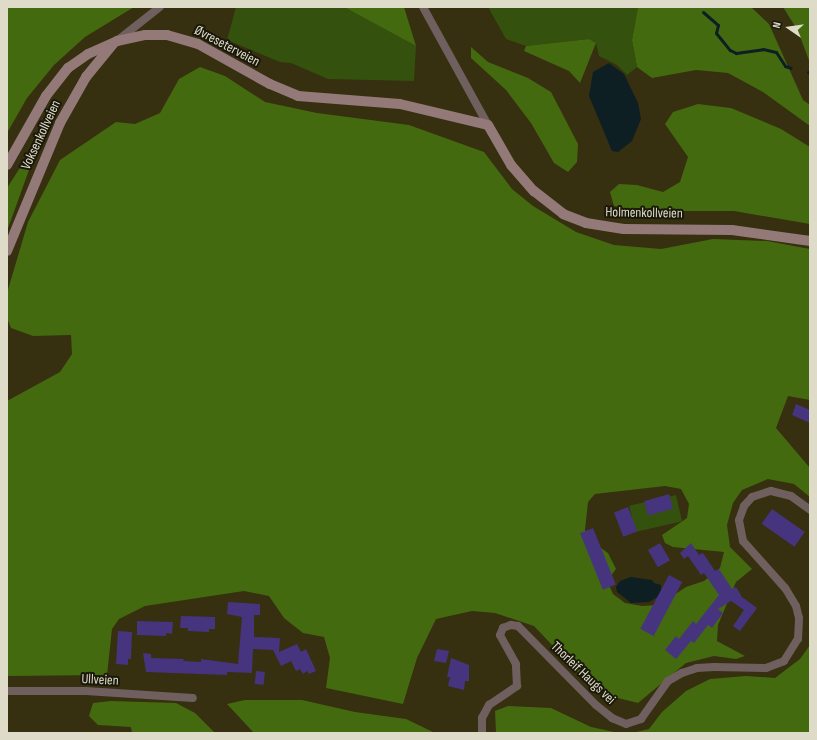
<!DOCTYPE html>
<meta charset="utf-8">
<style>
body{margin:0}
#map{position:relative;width:817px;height:740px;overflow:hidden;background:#362f10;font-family:"Sofia Sans Condensed",sans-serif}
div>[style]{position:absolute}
.green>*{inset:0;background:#34510e;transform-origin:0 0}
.forest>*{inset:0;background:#446a0f}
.water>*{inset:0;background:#0e1f24}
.stream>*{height:3px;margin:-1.5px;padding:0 1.5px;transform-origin:1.5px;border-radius:1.5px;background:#0e1f24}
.building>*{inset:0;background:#47347f;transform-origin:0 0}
.street>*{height:8px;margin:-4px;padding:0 4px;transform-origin:4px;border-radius:4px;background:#6f5f5e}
.secondary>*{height:10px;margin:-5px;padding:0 5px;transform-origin:5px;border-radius:5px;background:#937978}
span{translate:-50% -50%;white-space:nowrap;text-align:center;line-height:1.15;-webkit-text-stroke:4px #1a180a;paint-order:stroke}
.street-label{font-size:14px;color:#dedbc9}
.frame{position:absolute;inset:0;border:8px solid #dedbc9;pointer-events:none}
.north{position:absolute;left:769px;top:8px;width:40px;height:40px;-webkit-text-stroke:3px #1a180a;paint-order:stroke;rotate:283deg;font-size:11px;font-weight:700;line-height:16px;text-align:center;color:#dedbc9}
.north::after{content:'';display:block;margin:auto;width:14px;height:18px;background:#dedbc9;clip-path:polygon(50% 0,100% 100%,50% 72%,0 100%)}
</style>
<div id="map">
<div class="green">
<i style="clip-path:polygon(236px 7px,344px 7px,416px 46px,414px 81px,328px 79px,291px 63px,280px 62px,227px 40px)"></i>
<i style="clip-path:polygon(488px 7px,638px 7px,632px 40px,637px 67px,627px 75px,617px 65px,599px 56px,596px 43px,589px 39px,526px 46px,506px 39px)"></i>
<i style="left:676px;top:495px;width:27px;height:48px;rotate:77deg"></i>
</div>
<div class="forest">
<i style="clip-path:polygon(7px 7px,134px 7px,85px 37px,54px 65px,27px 98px,7px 133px)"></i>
<i style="clip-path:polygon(344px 7px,404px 7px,416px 46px)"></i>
<i style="clip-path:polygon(638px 7px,751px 7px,769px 24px,803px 100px,810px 105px,810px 126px,763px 92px,728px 73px,696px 70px,652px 78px,637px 67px,632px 40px)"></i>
<i style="clip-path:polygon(783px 7px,810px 7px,810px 63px,798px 31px)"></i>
<i style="clip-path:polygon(589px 39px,596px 43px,580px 83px,569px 71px,524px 51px,526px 46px)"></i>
<i style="clip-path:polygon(471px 47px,488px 62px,528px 78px,551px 92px,578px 144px,577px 162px,568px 172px,554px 163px,531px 123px,506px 90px,471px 58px)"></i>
<i style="clip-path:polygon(evenodd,200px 67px,225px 76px,265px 102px,317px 113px,409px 125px,484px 152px,512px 189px,533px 206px,576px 232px,614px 245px,661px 249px,713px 239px,767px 241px,810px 249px,810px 400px,788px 396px,776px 428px,810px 468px,810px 497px,794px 484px,768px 479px,742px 490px,733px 503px,727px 525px,730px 547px,752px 569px,736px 582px,718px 625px,717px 641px,745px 656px,736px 659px,714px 656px,686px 663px,638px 703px,610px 696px,589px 684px,534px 626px,495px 613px,472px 611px,436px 619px,417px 658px,403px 704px,326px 688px,330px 658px,324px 637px,303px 633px,284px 618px,269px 596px,244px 591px,145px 606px,119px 619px,112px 629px,107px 675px,7px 676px,7px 401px,60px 372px,72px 354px,71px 335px,33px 336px,11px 328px,7px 318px,7px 293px,28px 222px,60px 160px,116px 122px,135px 124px,160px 113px,179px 79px,200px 67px,665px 486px,681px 489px,689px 504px,687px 518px,662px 535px,665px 543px,673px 547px,724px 552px,720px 568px,704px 581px,686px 587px,659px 605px,642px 606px,625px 603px,613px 594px,607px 581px,616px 569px,608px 553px,591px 541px,585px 530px,588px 502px,595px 494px,665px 486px)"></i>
<i style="clip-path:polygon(698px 104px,731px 108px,781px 129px,810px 147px,810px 224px,734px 211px,640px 211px,614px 206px,610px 192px,619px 184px,637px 185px,663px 192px,680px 182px,688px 157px,665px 124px,673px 112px)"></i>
<i style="clip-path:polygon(23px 163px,29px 170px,7px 231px,7px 188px)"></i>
<i style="clip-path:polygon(810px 645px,810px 733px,632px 733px,649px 729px,662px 712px,686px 691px,710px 679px,746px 676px,775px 678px,800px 659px)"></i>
<i style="clip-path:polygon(245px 700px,302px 700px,355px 712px,406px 719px,435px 733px,254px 733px,227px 704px)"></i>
<i style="clip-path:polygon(111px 701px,176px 703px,195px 713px,215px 733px,132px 733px,131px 727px,98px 725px,89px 716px,93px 703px)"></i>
<i style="clip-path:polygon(508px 706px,551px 708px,591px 727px,619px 733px,496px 733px,495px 711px)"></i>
</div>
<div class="water">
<i style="clip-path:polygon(609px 63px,624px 74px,638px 103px,641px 119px,632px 141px,618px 152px,612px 151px,589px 96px,593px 72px)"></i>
<i style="clip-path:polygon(631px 577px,652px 580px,654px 583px,661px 585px,661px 595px,649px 602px,631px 603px,617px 592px,616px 587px,620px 581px)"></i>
</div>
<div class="stream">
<i style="left:703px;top:12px;width:20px;rotate:41deg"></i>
<i style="left:718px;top:25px;width:8px;rotate:104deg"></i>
<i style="left:716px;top:33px;width:22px;rotate:51deg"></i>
<i style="left:730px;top:50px;width:7px;rotate:27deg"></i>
<i style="left:736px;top:53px;width:27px;rotate:-8deg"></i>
<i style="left:763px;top:49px;width:13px;rotate:13deg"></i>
<i style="left:776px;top:52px;width:17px;rotate:57deg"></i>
<i style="left:785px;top:66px;width:6px;rotate:18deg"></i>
<i style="left:808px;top:72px;width:2px;rotate:27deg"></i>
</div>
<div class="building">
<i style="clip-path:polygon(796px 404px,810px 410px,810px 423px,792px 415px)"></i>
<i style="left:669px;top:494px;width:15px;height:26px;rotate:74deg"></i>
<i style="left:628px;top:507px;width:26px;height:15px;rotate:69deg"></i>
<i style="left:772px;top:509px;width:40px;height:18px;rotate:35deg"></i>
<i style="left:593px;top:528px;width:61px;height:14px;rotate:68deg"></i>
<i style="left:660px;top:543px;width:20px;height:14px;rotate:60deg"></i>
<i style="clip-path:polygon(691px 543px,699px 555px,703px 553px,715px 571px,719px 569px,732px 589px,736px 587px,742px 597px,757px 608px,740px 631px,733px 626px,744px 610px,731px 601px,718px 609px,723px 613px,712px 628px,708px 625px,694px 643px,691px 641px,676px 659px,665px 650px,676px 636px,679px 639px,693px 621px,696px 624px,719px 595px,704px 573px,701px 575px,688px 556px,684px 559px,680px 553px)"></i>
<i style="left:669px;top:575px;width:15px;height:61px;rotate:28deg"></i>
<i style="clip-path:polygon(228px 602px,260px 604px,260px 615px,254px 615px,254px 637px,280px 638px,279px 652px,297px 644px,301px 652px,306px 649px,316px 671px,309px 674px,307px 671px,303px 674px,300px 669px,296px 671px,291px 661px,281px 666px,273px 650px,253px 649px,252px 673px,227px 672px,227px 675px,146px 672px,143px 653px,151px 654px,151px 658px,184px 659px,183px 661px,201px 662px,201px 659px,238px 664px,242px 617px,227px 614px)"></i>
<i style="clip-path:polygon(181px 616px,215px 617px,215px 629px,209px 629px,209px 632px,188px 631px,188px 628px,180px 628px)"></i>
<i style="clip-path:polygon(137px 621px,173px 622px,172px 634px,166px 633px,166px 636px,137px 635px)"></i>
<i style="clip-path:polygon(118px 631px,132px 632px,131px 659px,128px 659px,128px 665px,116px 664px)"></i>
<i style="clip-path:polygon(437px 649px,449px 651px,446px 663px,434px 661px)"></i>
<i style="clip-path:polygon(451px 658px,469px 665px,469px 681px,465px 681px,464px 690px,448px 686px,450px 677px,447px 677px)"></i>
<i style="left:256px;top:671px;width:9px;height:13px;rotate:6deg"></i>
</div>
<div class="street">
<i style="left:423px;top:7px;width:135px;rotate:61.2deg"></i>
<i style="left:118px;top:40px;width:53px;rotate:-38.2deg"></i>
<i style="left:7px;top:691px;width:79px"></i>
<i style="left:86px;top:691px;width:107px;rotate:3.7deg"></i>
<i style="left:482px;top:733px;width:15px;rotate:-90deg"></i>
<i style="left:482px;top:718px;width:15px;rotate:-62deg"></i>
<i style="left:489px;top:705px;width:34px;rotate:-34deg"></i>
<i style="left:517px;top:686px;width:22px;rotate:-93deg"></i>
<i style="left:516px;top:664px;width:33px;rotate:-119deg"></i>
<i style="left:500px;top:635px;width:8px;rotate:-67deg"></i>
<i style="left:503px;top:628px;width:9px;rotate:-21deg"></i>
<i style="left:511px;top:625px;width:7px;rotate:8deg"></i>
<i style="left:518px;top:626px;width:111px;rotate:45.4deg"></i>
<i style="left:596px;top:705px;width:21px;rotate:39deg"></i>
<i style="left:612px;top:718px;width:15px;rotate:23deg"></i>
<i style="left:626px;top:724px;width:16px;rotate:-18deg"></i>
<i style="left:641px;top:719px;width:47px;rotate:-54.6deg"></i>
<i style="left:668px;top:681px;width:16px;rotate:-30deg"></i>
<i style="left:682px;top:673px;width:16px;rotate:-18deg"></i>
<i style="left:697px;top:668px;width:17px;rotate:-3deg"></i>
<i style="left:714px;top:667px;width:52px;rotate:1.1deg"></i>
<i style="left:766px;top:668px;width:19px;rotate:-21deg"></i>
<i style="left:784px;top:661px;width:26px;rotate:-58deg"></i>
<i style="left:798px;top:639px;width:21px;rotate:-87deg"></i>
<i style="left:799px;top:618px;width:12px;rotate:-104deg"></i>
<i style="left:796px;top:606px;width:21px;rotate:-121deg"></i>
<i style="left:785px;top:588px;width:63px;rotate:-131.8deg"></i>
<i style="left:743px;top:541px;width:21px;rotate:-101deg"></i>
<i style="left:739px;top:520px;width:15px;rotate:-70deg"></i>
<i style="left:744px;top:506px;width:12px;rotate:-48deg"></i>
<i style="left:752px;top:497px;width:20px;rotate:-18deg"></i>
<i style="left:771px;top:491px;width:21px;rotate:14deg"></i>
<i style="left:791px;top:496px;width:24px;rotate:36deg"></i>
</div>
<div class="secondary">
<i style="left:7px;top:165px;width:79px;rotate:-60.5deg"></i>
<i style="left:46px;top:96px;width:36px;rotate:-52deg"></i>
<i style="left:68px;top:68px;width:24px;rotate:-35deg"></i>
<i style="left:88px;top:54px;width:32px;rotate:-24deg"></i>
<i style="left:117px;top:41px;width:29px;rotate:-12deg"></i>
<i style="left:145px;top:35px;width:22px"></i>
<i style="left:167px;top:35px;width:32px;rotate:16deg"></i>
<i style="left:198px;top:44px;width:82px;rotate:29.1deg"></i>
<i style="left:270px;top:84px;width:30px;rotate:23deg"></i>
<i style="left:298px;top:96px;width:102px;rotate:4.5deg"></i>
<i style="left:400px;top:104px;width:90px;rotate:13.4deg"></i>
<i style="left:488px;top:125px;width:46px;rotate:60.1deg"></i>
<i style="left:511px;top:165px;width:35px;rotate:49deg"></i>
<i style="left:534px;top:191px;width:37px;rotate:38deg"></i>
<i style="left:563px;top:214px;width:25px;rotate:21deg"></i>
<i style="left:586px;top:223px;width:38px;rotate:9deg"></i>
<i style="left:624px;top:229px;width:108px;rotate:0.5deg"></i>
<i style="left:732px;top:230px;width:79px;rotate:8deg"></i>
<i style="left:7px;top:251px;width:139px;rotate:-67.5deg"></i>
<i style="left:60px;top:123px;width:53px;rotate:-60.5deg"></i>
<i style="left:86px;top:77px;width:43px;rotate:-50.7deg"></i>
</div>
<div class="street-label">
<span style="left:227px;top:46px;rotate:28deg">Øvreseterveien</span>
<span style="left:41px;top:135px;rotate:-65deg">Voksenkollveien</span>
<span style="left:644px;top:213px;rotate:1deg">Holmenkollveien</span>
<span style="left:583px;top:673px;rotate:44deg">Thorleif Haugs vei</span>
<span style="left:100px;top:680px;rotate:3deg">Ullveien</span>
</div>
<div class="frame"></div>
<div class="north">N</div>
</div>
